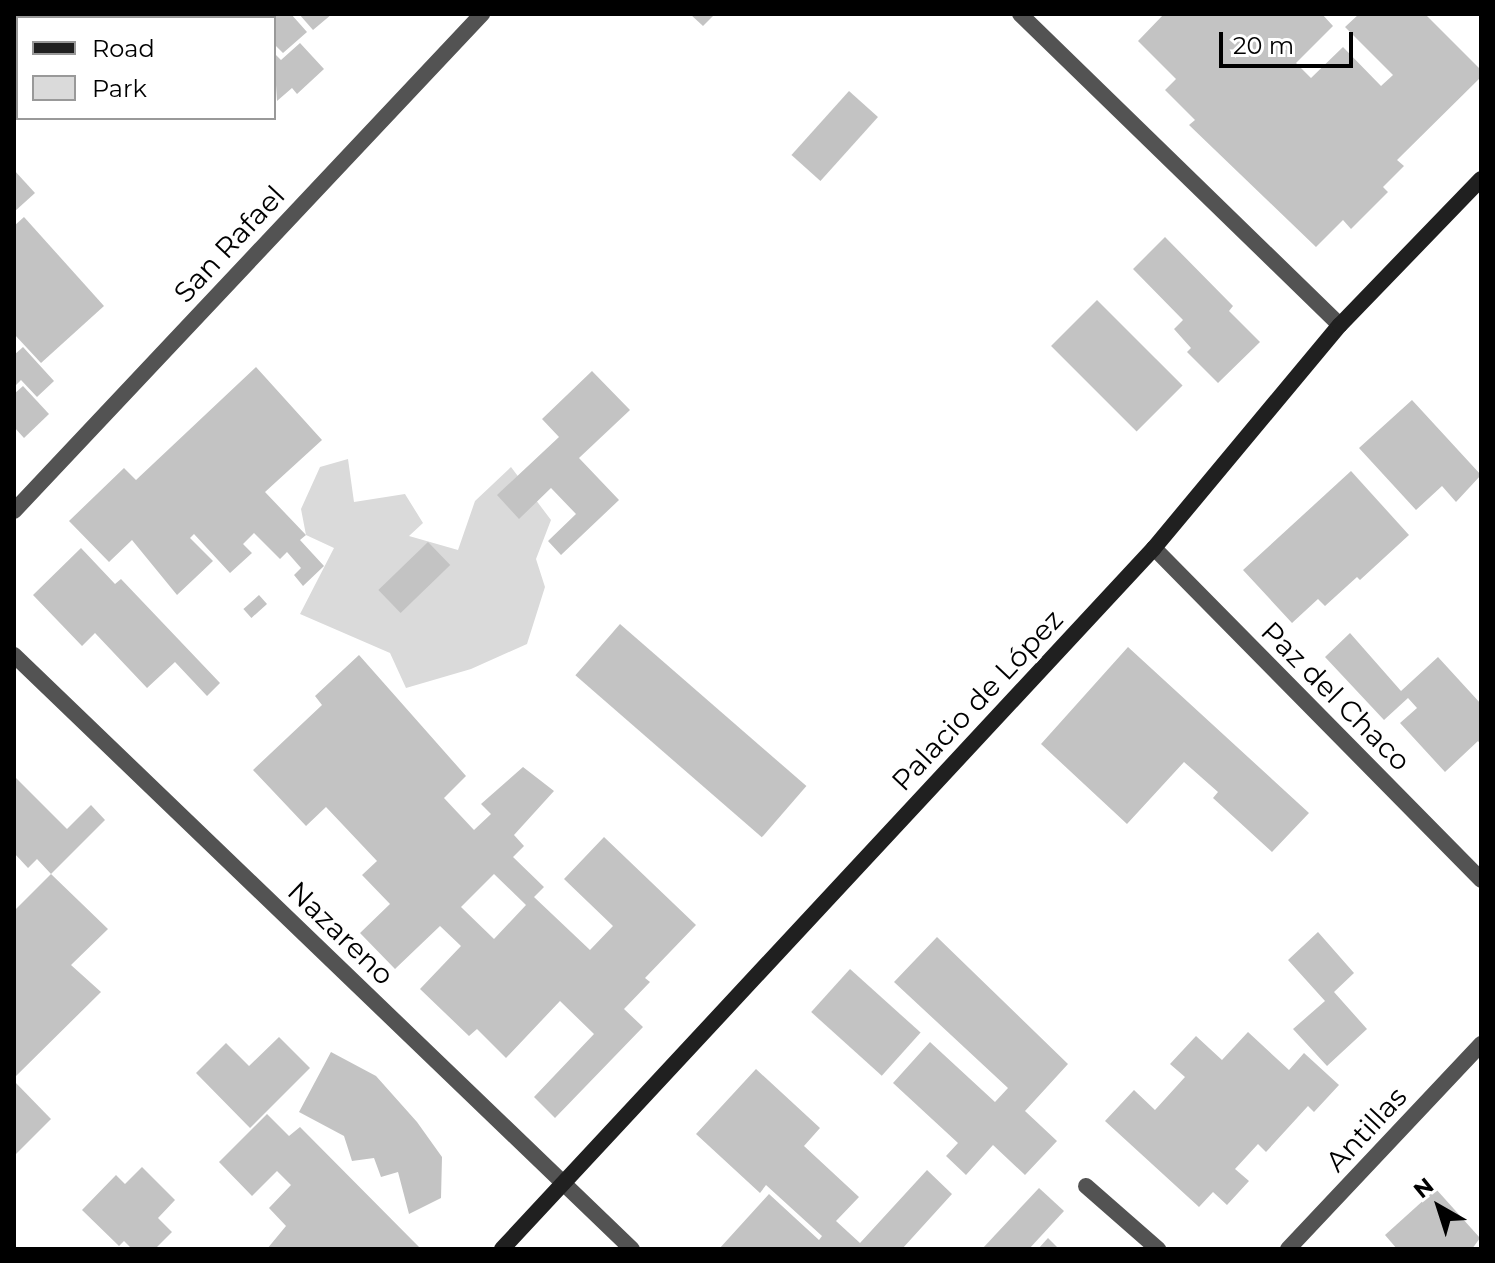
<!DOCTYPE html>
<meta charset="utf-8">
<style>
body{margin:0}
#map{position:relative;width:1495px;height:1263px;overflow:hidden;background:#fff;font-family:Montserrat,sans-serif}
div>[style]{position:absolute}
.green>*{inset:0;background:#dadada}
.building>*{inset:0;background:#c3c3c3;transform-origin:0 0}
.lane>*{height:16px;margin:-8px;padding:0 8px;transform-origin:8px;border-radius:8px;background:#535353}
.street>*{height:16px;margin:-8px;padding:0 8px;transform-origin:8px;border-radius:8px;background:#535353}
.secondary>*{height:16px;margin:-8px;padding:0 8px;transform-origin:8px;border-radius:8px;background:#202020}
span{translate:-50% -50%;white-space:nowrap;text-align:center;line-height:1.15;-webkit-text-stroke:6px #fff;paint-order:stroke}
.street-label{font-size:28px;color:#000}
.frame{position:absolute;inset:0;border:16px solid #000;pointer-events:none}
.legend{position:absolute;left:16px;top:16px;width:260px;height:104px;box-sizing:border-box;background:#fff;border:2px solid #999;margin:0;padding:10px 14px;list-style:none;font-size:24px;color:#000}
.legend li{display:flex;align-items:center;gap:16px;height:40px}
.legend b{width:40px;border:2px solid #999}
.north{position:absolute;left:1399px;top:1167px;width:80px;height:80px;-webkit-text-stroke:6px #fff;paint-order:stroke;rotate:321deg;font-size:22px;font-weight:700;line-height:32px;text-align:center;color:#000}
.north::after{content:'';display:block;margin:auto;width:28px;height:36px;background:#000;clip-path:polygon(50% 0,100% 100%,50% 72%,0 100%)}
.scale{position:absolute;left:1219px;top:32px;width:134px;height:36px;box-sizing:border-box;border:4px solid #000;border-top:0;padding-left:10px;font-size:24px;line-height:28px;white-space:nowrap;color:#000;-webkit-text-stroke:6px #fff;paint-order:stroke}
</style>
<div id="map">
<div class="green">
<i style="clip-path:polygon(348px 459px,354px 502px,405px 494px,423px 523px,409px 536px,458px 550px,475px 501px,511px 467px,551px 520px,536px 559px,545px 587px,527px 644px,471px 669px,406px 688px,390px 653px,300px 614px,334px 548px,306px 535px,301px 509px,320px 467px)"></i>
</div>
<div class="building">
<i style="clip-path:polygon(247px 14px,291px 14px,307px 32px,283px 53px,274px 44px,274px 18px)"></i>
<i style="clip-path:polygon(299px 14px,332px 14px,313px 30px)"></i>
<i style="clip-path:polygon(690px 14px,715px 14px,703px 26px)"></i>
<i style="clip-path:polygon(1164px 14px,1322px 14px,1333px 26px,1296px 63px,1311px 78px,1343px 47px,1381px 86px,1393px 75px,1345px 27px,1359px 14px,1425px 14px,1481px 70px,1481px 77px,1397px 160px,1404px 166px,1383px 187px,1388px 192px,1351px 229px,1343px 220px,1316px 247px,1189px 125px,1195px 120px,1165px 90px,1176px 79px,1138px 41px)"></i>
<i style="clip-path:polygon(300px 43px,324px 69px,297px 94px,292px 88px,277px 101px,274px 53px,281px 60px)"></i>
<i style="left:849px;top:91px;width:39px;height:86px;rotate:42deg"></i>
<i style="clip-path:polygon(14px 170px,35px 193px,14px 212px)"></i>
<i style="clip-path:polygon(24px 217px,104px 306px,41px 363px,14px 334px,14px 226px)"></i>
<i style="clip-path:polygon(1165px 237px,1233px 306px,1229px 311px,1260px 342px,1218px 383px,1187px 352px,1191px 348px,1174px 329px,1183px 320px,1133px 269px)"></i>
<i style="left:1097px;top:300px;width:121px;height:65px;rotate:45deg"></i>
<i style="clip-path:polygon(23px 347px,54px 381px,37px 397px,21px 380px,14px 387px,14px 355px)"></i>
<i style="clip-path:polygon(256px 367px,322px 440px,265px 492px,306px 535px,300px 540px,324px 566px,303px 586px,294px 575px,301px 568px,287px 552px,280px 559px,254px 533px,243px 544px,252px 553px,230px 573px,194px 534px,190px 538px,213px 561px,177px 595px,132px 540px,109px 562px,69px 521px,124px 468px,136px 480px)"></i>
<i style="clip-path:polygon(592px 371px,630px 410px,579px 458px,619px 500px,561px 555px,548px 541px,576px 514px,551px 488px,519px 519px,497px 495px,559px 437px,542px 419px)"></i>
<i style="clip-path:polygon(23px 386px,49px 414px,24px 438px,14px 427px,14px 394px)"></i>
<i style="clip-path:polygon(1412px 400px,1481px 475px,1456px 502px,1442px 486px,1416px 510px,1359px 448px)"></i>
<i style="clip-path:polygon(1351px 471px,1409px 535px,1360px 580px,1357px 577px,1325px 606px,1318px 599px,1292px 623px,1243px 570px)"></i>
<i style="left:428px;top:542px;width:32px;height:69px;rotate:46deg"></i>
<i style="clip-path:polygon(81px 548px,115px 584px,121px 579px,220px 683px,207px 696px,175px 662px,147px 688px,95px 633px,82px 646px,33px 595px)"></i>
<i style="left:259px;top:595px;width:12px;height:21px;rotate:48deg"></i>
<i style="left:620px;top:624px;width:247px;height:68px;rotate:41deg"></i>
<i style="clip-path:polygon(1350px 633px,1401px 691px,1438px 657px,1481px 704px,1481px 745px,1478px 741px,1445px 772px,1400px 723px,1417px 708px,1408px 698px,1384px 720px,1325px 657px)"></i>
<i style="clip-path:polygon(1128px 647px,1309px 813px,1272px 852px,1213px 798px,1218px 792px,1184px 762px,1127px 824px,1041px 744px)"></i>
<i style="clip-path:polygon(evenodd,359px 655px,466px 776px,444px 798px,474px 830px,491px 814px,481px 804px,523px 767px,554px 791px,514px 835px,524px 846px,513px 857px,544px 887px,534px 897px,590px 950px,613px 926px,564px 879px,604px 837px,696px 925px,645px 978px,650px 982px,624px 1009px,643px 1027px,555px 1118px,534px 1097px,594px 1034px,560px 1001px,506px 1058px,477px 1029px,469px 1036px,420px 989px,461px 946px,440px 926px,395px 969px,360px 933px,390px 904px,362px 875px,377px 861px,326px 807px,306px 826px,253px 770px,322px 705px,315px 696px,359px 655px,494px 874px,526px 905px,494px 939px,461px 907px,494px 874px)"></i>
<i style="clip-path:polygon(14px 776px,67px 829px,91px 805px,105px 820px,51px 874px,37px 859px,28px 868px,14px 853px)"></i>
<i style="clip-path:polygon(51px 874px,108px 929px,71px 965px,101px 992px,14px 1078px,14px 911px)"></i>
<i style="clip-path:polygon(1318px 932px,1354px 973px,1334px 992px,1367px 1029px,1327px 1066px,1293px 1029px,1325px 1001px,1288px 960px)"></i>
<i style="clip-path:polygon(937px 937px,1068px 1064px,1025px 1111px,1057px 1141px,1025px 1175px,993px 1145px,966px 1175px,946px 1156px,958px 1143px,893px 1083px,930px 1042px,995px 1102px,1008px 1088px,894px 982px)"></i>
<i style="left:850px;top:969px;width:95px;height:58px;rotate:42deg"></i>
<i style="clip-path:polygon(1248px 1032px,1289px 1070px,1304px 1053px,1339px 1085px,1314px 1112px,1308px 1106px,1266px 1152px,1258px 1144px,1235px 1169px,1249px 1181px,1227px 1205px,1213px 1192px,1199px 1207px,1105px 1121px,1134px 1090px,1155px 1110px,1185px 1077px,1170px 1064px,1196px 1036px,1222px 1060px)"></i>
<i style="clip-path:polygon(279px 1037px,310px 1068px,250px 1128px,196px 1073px,226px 1043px,249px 1066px)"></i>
<i style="clip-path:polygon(331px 1052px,376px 1076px,417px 1122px,442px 1157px,441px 1198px,409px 1214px,398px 1172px,381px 1177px,374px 1158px,352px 1161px,344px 1136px,299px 1112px)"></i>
<i style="clip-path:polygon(756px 1069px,820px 1128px,804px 1146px,859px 1197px,836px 1221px,860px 1243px,927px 1170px,952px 1194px,902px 1249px,719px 1249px,769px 1194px,819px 1240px,822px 1236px,766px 1185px,760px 1193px,696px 1134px)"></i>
<i style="clip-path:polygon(14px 1081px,51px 1119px,14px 1156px)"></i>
<i style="clip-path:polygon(267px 1114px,289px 1136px,300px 1127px,421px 1249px,267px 1249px,286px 1226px,269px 1208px,291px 1185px,277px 1171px,252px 1196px,219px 1162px)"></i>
<i style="clip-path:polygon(142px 1167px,175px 1200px,158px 1218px,172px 1232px,155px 1249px,132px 1249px,124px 1241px,119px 1246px,82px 1210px,116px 1175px,125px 1184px)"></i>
<i style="clip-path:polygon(1039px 1188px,1064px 1211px,1029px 1249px,982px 1249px)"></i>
<i style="clip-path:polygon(1436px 1189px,1480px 1238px,1472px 1249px,1397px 1249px,1385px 1235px)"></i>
<i style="clip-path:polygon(1048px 1238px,1059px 1249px,1038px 1249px)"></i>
</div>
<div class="lane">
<i style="left:1086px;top:1186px;width:96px;rotate:41.2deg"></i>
</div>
<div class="street">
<i style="left:1020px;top:14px;width:446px;rotate:44.2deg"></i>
<i style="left:14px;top:511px;width:683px;rotate:-46.72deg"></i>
<i style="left:1154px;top:548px;width:466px;rotate:45.4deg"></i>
<i style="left:14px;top:655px;width:857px;rotate:43.87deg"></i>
<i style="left:1288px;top:1249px;width:282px;rotate:-46.7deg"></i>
</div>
<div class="secondary">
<i style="left:502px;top:1249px;width:957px;rotate:-47.07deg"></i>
<i style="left:1154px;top:548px;width:290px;rotate:-50.2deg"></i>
<i style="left:1340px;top:325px;width:203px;rotate:-46deg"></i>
</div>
<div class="street-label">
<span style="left:229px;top:244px;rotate:-47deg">San Rafael</span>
<span style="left:1336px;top:696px;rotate:45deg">Paz del Chaco</span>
<span style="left:977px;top:700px;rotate:-47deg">Palacio de López</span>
<span style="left:341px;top:933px;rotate:44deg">Nazareno</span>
<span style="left:1366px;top:1129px;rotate:-47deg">Antillas</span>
</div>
<div class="frame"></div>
<ul class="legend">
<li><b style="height:10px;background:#202020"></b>Road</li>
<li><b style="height:22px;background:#dadada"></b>Park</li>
</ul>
<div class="north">N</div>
<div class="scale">20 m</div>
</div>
